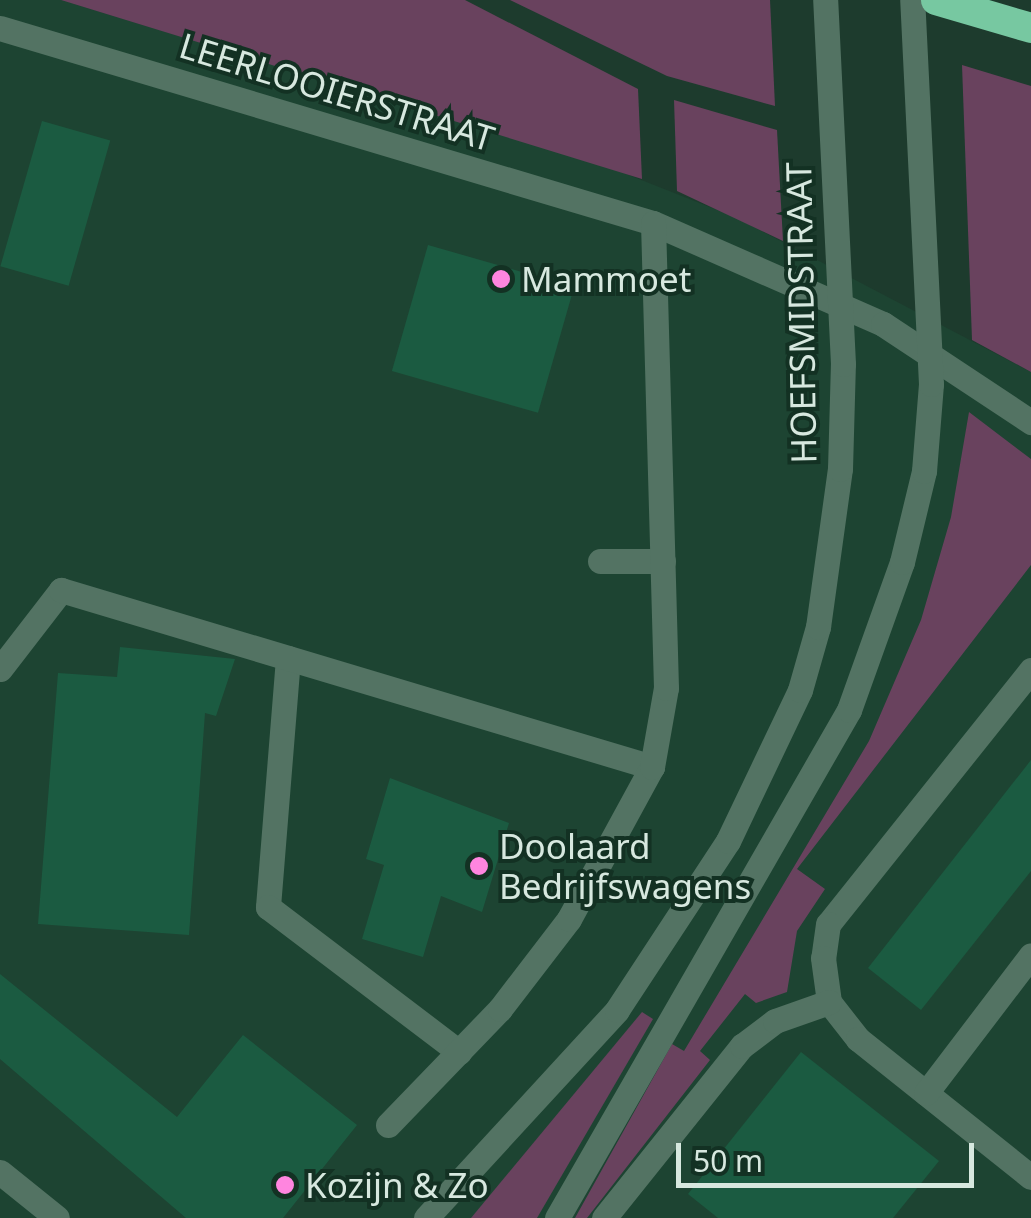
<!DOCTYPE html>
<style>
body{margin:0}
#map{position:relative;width:1031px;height:1218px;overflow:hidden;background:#1d3b2d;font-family:"Noto Sans",sans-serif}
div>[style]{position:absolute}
.built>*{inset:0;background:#1d4432}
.green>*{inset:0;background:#69425e}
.building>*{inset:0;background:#1b5b41;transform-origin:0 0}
.minor>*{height:25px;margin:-12.5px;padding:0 12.5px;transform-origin:12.5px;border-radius:12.5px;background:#537363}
.highway>*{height:30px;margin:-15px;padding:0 15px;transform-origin:15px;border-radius:15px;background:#77c8a1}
.dots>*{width:28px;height:28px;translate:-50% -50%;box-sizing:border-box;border:5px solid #133123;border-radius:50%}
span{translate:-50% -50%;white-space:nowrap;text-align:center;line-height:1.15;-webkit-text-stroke:8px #133123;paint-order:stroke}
.street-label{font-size:35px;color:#d7e8df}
.poi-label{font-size:35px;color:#d7e8df}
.left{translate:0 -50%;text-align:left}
.scale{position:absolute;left:676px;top:1143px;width:298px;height:45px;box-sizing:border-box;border:5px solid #d7e8df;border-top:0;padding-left:12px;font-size:30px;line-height:35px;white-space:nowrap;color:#d7e8df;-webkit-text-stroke:8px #133123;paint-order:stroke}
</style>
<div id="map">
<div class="built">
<i style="clip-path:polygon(0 0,61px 0,606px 166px,735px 217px,1031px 372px,1031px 1218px,0 1218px)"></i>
</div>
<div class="green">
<i style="clip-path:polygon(61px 0,465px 0,638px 89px,642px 179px)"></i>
<i style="clip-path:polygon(510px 0,770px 0,775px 106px,667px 76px)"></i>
<i style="clip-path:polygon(962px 65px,1031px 86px,1031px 372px,972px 340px)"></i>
<i style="clip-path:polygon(674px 100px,777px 130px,783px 241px,677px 191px)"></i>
<i style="clip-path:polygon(969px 412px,1031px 459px,1031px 565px,797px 869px,825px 889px,797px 931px,787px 992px,756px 1003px,745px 994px,700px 1051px,710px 1060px,587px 1218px,575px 1218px,672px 1044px,684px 1051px,869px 741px,921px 620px,951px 517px)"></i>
<i style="clip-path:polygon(642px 1012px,653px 1019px,537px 1218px,471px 1218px)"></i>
</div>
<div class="building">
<i style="left:42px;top:121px;width:71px;height:151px;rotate:16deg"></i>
<i style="left:428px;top:245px;width:152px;height:131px;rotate:16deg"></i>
<i style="clip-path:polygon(120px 647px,235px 659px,216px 716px,205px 713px,189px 935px,38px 924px,58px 673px,117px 677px)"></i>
<i style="clip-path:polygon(1031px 760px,1031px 871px,921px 1010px,868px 968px)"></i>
<i style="clip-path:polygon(390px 778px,509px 823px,482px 912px,441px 896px,423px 957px,362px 939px,384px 865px,366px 859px)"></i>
<i style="clip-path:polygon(0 974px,177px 1117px,243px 1035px,357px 1125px,283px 1218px,186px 1218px,0 1059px)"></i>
<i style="clip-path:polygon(801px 1052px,939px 1161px,893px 1218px,718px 1218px,688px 1194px)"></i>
</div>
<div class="minor">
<i style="left:0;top:28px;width:681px;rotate:16.63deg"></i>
<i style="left:653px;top:223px;width:251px;rotate:23.7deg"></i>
<i style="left:883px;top:324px;width:178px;rotate:33.5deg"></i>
<i style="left:600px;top:561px;width:63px"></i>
<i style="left:288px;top:658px;width:250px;rotate:94.6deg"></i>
<i style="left:268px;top:907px;width:240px;rotate:37.2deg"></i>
<i style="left:0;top:669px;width:100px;rotate:-52.3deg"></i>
<i style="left:61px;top:590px;width:617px;rotate:16.67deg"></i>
<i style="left:1031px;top:670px;width:325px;rotate:128.6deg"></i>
<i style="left:828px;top:924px;width:34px;rotate:98deg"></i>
<i style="left:823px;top:958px;width:44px;rotate:82.2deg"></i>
<i style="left:829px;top:1002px;width:47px;rotate:51.9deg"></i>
<i style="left:858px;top:1039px;width:221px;rotate:38.6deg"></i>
<i style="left:926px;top:1093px;width:173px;rotate:-52.7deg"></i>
<i style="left:388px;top:1125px;width:161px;rotate:-46deg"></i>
<i style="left:500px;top:1009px;width:113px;rotate:-52.5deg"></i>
<i style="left:569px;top:919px;width:173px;rotate:-61.4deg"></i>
<i style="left:652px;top:767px;width:80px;rotate:-80deg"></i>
<i style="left:666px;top:688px;width:465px;rotate:-91.6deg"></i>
<i style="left:0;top:1172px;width:73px;rotate:38.9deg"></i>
<i style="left:426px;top:1218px;width:282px;rotate:-47.4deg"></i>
<i style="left:617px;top:1010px;width:202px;rotate:-56.7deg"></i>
<i style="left:728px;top:841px;width:167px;rotate:-64.5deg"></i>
<i style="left:800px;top:690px;width:66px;rotate:-74.1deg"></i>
<i style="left:818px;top:627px;width:160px;rotate:-82.1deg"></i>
<i style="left:840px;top:469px;width:105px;rotate:-88.4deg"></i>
<i style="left:843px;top:364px;width:364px;rotate:-92.8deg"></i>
<i style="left:557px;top:1218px;width:586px;rotate:-60.11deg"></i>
<i style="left:849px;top:710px;width:157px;rotate:-70.3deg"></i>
<i style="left:902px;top:562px;width:94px;rotate:-76.4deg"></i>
<i style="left:924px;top:471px;width:87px;rotate:-85.4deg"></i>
<i style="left:931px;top:384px;width:384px;rotate:-92.8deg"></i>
<i style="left:604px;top:1218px;width:221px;rotate:-51.3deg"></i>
<i style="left:742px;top:1046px;width:41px;rotate:-37.1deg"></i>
<i style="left:775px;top:1021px;width:57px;rotate:-19.4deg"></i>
</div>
<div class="highway">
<i style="left:936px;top:0;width:99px;rotate:16.4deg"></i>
</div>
<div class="dots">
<i style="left:501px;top:279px;background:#ff85df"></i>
<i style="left:479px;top:866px;background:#ff85df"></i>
<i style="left:285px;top:1185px;background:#ff85df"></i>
</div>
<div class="street-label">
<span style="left:337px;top:92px;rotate:17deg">LEERLOOIERSTRAAT</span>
<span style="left:801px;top:313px;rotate:-91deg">HOEFSMIDSTRAAT</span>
</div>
<div class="poi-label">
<span class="left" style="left:521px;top:279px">Mammoet</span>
<span class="left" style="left:499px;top:866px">Doolaard<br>Bedrijfswagens</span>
<span class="left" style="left:305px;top:1185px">Kozijn &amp; Zo</span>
</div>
<div class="scale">50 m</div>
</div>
